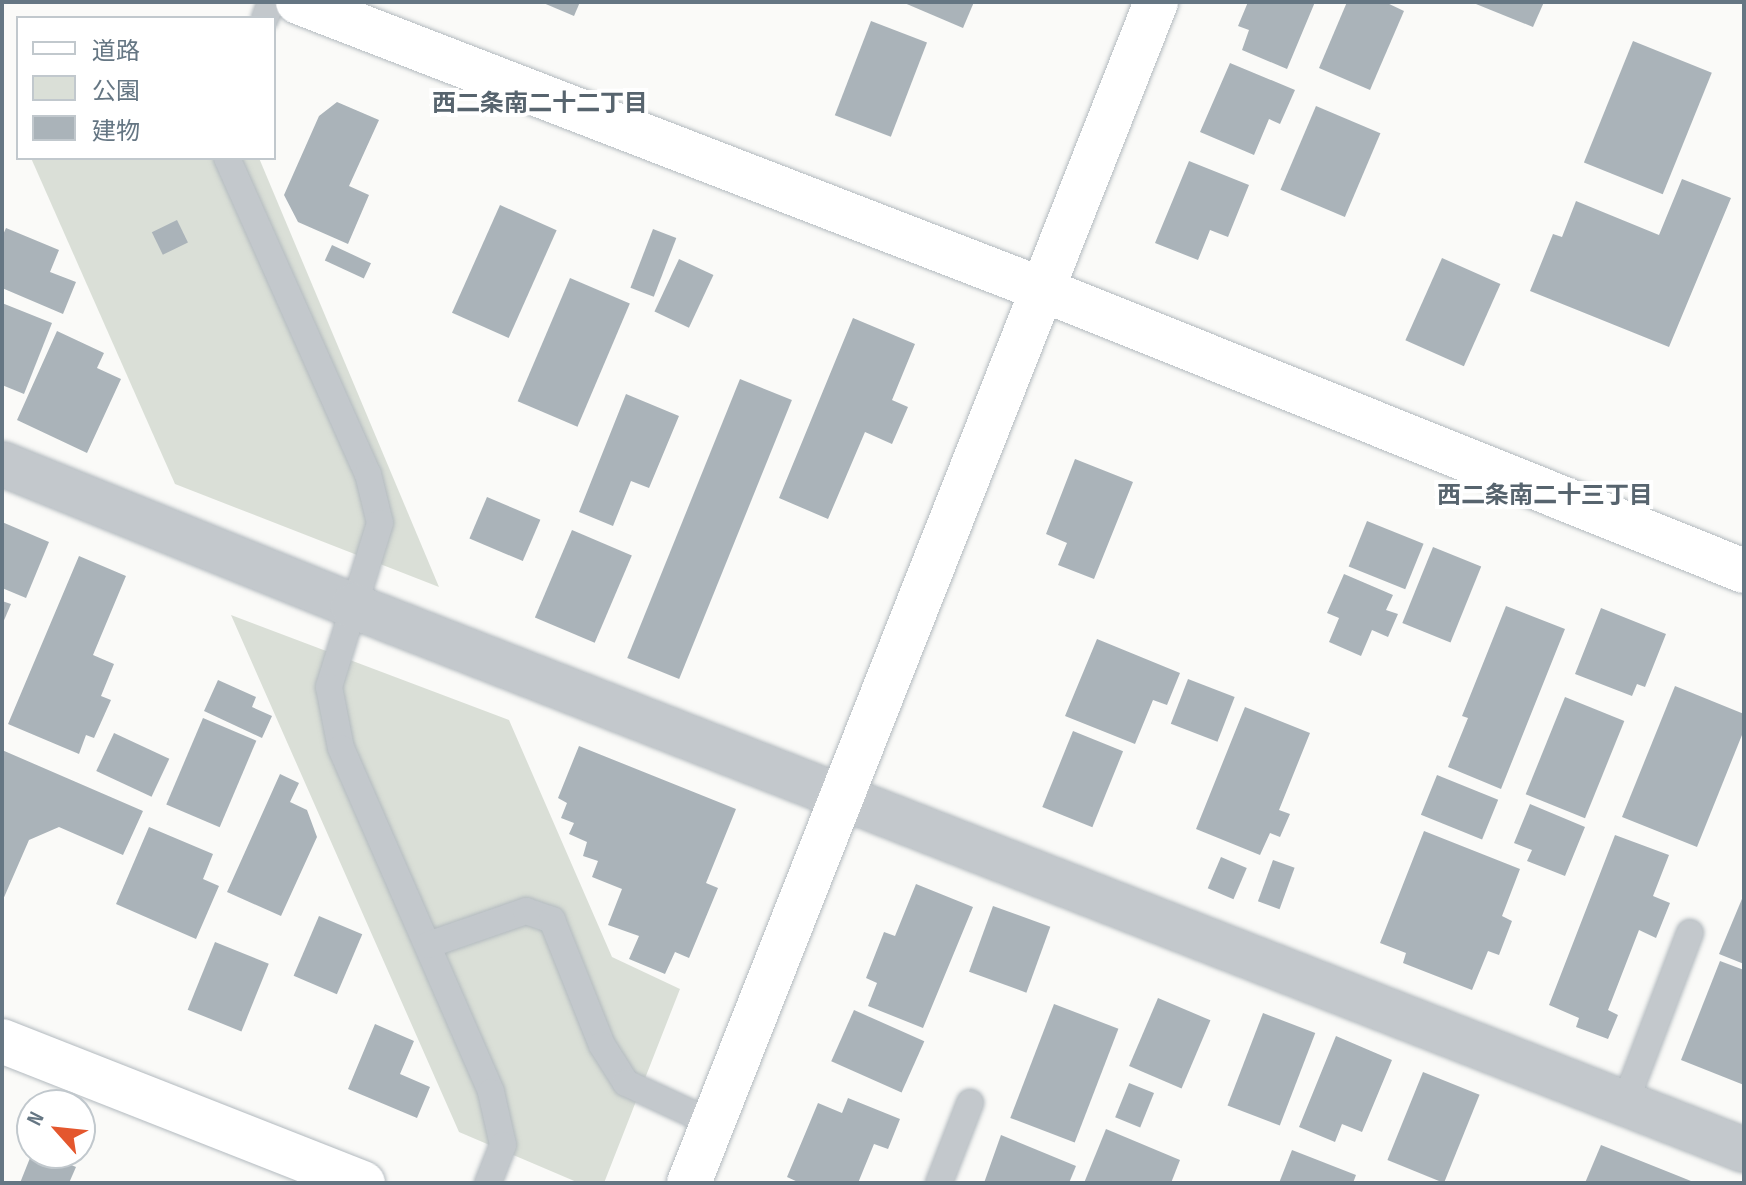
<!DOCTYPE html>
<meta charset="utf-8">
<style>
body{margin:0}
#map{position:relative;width:1746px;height:1185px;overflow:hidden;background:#fafaf8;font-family:"Sofia Sans Condensed","Noto Sans JP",sans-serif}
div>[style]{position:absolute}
.green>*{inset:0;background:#dadfd7}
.building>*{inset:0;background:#aab3b9;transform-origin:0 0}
.roads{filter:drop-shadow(0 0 2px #b3babf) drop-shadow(0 0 2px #b3babf)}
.lane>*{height:26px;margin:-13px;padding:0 13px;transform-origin:13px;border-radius:13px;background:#c3c8cc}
.street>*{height:44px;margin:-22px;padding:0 22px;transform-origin:22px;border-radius:22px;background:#c3c8cc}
.secondary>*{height:44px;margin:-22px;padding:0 22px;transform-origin:22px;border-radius:22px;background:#fff}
span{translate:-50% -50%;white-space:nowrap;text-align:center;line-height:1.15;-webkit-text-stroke:8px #fff;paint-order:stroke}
.neighbourhood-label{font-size:24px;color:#57646e;font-weight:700}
.frame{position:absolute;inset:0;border:4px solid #657683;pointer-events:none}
.legend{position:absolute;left:16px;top:16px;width:260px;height:144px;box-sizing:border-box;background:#fff;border:2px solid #c1c8cd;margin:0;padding:10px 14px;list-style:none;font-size:24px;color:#657683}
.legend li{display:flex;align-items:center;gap:16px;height:40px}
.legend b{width:40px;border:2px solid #c1c8cd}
.north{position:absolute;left:16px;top:1089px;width:80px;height:80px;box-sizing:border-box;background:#fff;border:2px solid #c1c8cd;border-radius:50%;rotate:297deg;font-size:22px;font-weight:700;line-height:32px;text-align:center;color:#657683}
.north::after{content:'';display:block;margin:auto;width:28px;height:36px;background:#e4572e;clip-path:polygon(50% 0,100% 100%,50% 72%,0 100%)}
</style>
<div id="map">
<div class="green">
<i style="clip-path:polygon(31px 158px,259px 158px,439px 587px,175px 484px)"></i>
<i style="clip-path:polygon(231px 615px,509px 720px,612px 957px,680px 989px,604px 1183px,579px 1183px,459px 1132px)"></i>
</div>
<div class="building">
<i style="clip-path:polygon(541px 2px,580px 2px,574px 16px)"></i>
<i style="clip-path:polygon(902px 2px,974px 2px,963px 28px)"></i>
<i style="clip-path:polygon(1248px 2px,1315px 2px,1287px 69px,1242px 50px,1249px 30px,1238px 26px)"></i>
<i style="clip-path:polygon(1347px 2px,1385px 2px,1404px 11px,1370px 90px,1319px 68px)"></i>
<i style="clip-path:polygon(1471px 2px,1544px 2px,1533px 27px)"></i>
<i style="left:871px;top:21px;width:60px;height:101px;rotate:21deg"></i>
<i style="left:1633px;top:41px;width:85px;height:131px;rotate:22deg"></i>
<i style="clip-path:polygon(1230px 63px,1295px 90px,1280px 124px,1269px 119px,1254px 155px,1200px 132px)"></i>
<i style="clip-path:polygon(337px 102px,379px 120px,349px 186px,369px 195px,348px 244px,298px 222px,284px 195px,319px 116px)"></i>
<i style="left:1316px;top:106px;width:70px;height:91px;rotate:23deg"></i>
<i style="clip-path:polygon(1189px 161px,1249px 185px,1228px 237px,1210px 230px,1198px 260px,1155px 243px)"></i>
<i style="clip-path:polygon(1682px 179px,1731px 198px,1669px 347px,1530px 291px,1553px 234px,1562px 237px,1576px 201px,1659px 235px)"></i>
<i style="left:500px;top:205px;width:62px;height:118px;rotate:24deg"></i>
<i style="left:177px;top:220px;width:25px;height:28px;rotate:64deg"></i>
<i style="clip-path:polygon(6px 228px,59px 250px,50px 272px,76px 282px,63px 314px,2px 288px,2px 237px)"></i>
<i style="left:653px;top:229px;width:25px;height:63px;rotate:21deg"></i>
<i style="left:332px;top:245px;width:43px;height:17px;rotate:25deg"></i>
<i style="left:1442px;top:258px;width:64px;height:90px;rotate:24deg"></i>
<i style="left:679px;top:259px;width:38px;height:58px;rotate:25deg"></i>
<i style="left:570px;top:278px;width:65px;height:134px;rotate:23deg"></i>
<i style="clip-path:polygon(2px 303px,52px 323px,24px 394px,2px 385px)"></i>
<i style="clip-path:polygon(853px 318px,915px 344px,892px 400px,908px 407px,892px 444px,865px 432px,828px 519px,779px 498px)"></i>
<i style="clip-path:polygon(57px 331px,104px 353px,97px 368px,121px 379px,87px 453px,17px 420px)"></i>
<i style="left:740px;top:379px;width:56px;height:301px;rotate:22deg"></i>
<i style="clip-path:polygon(626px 394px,679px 416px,649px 488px,631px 481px,613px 526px,579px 512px)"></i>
<i style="clip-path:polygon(1075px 459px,1133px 482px,1094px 579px,1058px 565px,1067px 543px,1046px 534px)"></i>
<i style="left:487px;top:497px;width:58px;height:45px;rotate:23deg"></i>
<i style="left:1367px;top:521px;width:61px;height:49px;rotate:22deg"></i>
<i style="clip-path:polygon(2px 522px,49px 542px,26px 598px,2px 588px)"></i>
<i style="left:572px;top:530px;width:65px;height:95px;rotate:23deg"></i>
<i style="left:1433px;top:547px;width:52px;height:82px;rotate:22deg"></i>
<i style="clip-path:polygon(79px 556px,126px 576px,93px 655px,114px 664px,101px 696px,111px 700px,94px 738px,86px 735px,79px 754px,8px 724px)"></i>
<i style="clip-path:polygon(1344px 574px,1393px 595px,1386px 610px,1398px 614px,1388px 637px,1372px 630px,1361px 656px,1329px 642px,1339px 618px,1327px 613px)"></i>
<i style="clip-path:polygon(2px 601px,11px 604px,2px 625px)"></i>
<i style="clip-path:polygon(1506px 606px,1565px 629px,1501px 789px,1448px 767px,1468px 718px,1462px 716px)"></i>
<i style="clip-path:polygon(1601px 608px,1666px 634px,1645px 687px,1637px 684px,1632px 696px,1575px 674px)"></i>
<i style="clip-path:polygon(1097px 639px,1180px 673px,1167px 705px,1153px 700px,1135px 744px,1065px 716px)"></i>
<i style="left:1188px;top:679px;width:50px;height:48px;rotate:21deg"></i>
<i style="clip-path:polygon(218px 680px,256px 697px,252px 707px,272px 716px,262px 738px,204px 711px)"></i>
<i style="clip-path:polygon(1675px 686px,1744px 714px,1744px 730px,1697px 847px,1622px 817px)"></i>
<i style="left:1565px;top:697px;width:64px;height:105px;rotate:22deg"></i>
<i style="clip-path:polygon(1245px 707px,1310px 733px,1279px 810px,1290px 814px,1280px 837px,1270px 833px,1260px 855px,1196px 829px)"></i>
<i style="left:203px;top:718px;width:58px;height:94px;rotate:23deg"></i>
<i style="left:1073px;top:731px;width:54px;height:82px;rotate:22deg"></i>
<i style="left:114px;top:733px;width:61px;height:42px;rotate:25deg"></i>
<i style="clip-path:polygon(579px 746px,736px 809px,706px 883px,718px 888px,689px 958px,675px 952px,665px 974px,629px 959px,639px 936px,608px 925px,622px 889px,592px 877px,598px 861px,583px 856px,587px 842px,569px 834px,574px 823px,561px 818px,567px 803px,558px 798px)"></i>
<i style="clip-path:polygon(2px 750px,143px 811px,123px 855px,59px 827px,29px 840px,2px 902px)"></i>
<i style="clip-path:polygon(280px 774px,299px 783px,290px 802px,307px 810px,317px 837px,281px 916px,227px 892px)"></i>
<i style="left:1437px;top:775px;width:66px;height:43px;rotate:22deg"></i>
<i style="clip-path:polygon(1530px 804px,1585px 827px,1565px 876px,1527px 861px,1532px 850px,1514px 843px)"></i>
<i style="clip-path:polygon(149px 827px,213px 854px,203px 879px,219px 886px,196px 939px,116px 904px)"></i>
<i style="clip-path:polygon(1424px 831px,1520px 869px,1502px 916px,1512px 921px,1499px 955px,1488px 951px,1472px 990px,1403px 963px,1406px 953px,1380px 943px)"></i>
<i style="clip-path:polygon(1615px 835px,1669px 855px,1653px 896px,1670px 903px,1656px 938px,1639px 930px,1608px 1010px,1618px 1015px,1608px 1039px,1576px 1027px,1579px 1018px,1549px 1005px)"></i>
<i style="left:1221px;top:857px;width:28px;height:34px;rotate:23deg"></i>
<i style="left:1273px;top:860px;width:23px;height:44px;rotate:20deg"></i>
<i style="clip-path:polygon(916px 884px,973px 907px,923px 1028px,868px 1006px,877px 983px,866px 978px,884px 932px,895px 936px)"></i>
<i style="clip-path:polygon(1744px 894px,1744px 964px,1719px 954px)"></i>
<i style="left:993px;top:906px;width:61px;height:70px;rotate:20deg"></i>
<i style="left:319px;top:916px;width:47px;height:65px;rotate:23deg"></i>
<i style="left:215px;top:942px;width:58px;height:73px;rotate:22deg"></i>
<i style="clip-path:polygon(1720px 961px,1744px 970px,1744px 1085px,1681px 1060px)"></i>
<i style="left:1158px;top:998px;width:57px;height:74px;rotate:23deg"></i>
<i style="left:1054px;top:1004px;width:69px;height:122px;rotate:21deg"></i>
<i style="left:854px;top:1010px;width:77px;height:56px;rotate:24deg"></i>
<i style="left:1263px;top:1013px;width:56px;height:99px;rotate:21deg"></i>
<i style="clip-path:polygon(375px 1024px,414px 1041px,400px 1074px,430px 1087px,417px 1118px,348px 1089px)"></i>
<i style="clip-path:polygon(1336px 1036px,1392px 1060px,1362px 1132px,1342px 1124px,1335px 1142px,1299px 1127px)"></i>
<i style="left:1423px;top:1072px;width:61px;height:95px;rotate:22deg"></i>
<i style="left:1129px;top:1083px;width:27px;height:37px;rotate:22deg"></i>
<i style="clip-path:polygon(848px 1098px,900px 1119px,888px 1149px,874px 1144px,858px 1183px,800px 1183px,787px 1177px,818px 1103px,842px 1113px)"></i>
<i style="clip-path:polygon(1106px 1129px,1180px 1160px,1171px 1183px,1084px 1183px)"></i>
<i style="clip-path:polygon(1001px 1135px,1076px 1166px,1069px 1183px,984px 1183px)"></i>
<i style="clip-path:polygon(1601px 1145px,1696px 1183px,1585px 1183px)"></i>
<i style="clip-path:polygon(1292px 1150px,1356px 1175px,1353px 1183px,1279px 1183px)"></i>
<i style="clip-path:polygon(32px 1153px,43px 1153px,76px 1167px,69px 1183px,20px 1183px)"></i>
</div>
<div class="roads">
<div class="lane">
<i style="left:265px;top:18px;width:17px;rotate:-69deg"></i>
<i style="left:227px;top:158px;width:346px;rotate:66deg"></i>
<i style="left:368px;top:474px;width:50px;rotate:76.2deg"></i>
<i style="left:380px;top:523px;width:172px;rotate:107.3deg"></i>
<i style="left:329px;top:687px;width:62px;rotate:78.9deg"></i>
<i style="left:341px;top:748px;width:375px;rotate:66.4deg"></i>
<i style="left:491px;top:1092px;width:54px;rotate:77.2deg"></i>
<i style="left:503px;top:1145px;width:41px;rotate:111.5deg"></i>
<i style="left:428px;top:945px;width:104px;rotate:-19.1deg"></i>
<i style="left:526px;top:911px;width:28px;rotate:19deg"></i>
<i style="left:552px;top:920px;width:135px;rotate:68.2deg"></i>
<i style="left:602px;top:1045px;width:45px;rotate:57.7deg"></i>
<i style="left:626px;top:1083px;width:95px;rotate:24.9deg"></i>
<i style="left:1625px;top:1103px;width:182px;rotate:-69.1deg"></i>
<i style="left:939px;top:1183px;width:86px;rotate:-68.8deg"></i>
</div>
<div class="street">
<i style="left:2px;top:464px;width:379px;rotate:22deg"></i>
<i style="left:353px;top:606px;width:1494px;rotate:21.36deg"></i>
</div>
<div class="secondary">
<i style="left:298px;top:2px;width:797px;rotate:21.12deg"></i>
<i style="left:1041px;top:289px;width:757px;rotate:21.86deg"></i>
<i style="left:2px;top:1041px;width:388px;rotate:21.5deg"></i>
<i style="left:689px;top:1183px;width:1270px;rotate:-68.42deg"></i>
</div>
</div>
<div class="neighbourhood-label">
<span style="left:540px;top:104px">西二条南二十二丁目</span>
<span style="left:1545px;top:496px">西二条南二十三丁目</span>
</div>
<div class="frame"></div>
<ul class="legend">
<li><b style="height:10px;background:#fff"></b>道路</li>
<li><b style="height:22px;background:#dadfd7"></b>公園</li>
<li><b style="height:22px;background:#aab3b9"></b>建物</li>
</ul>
<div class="north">N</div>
</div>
